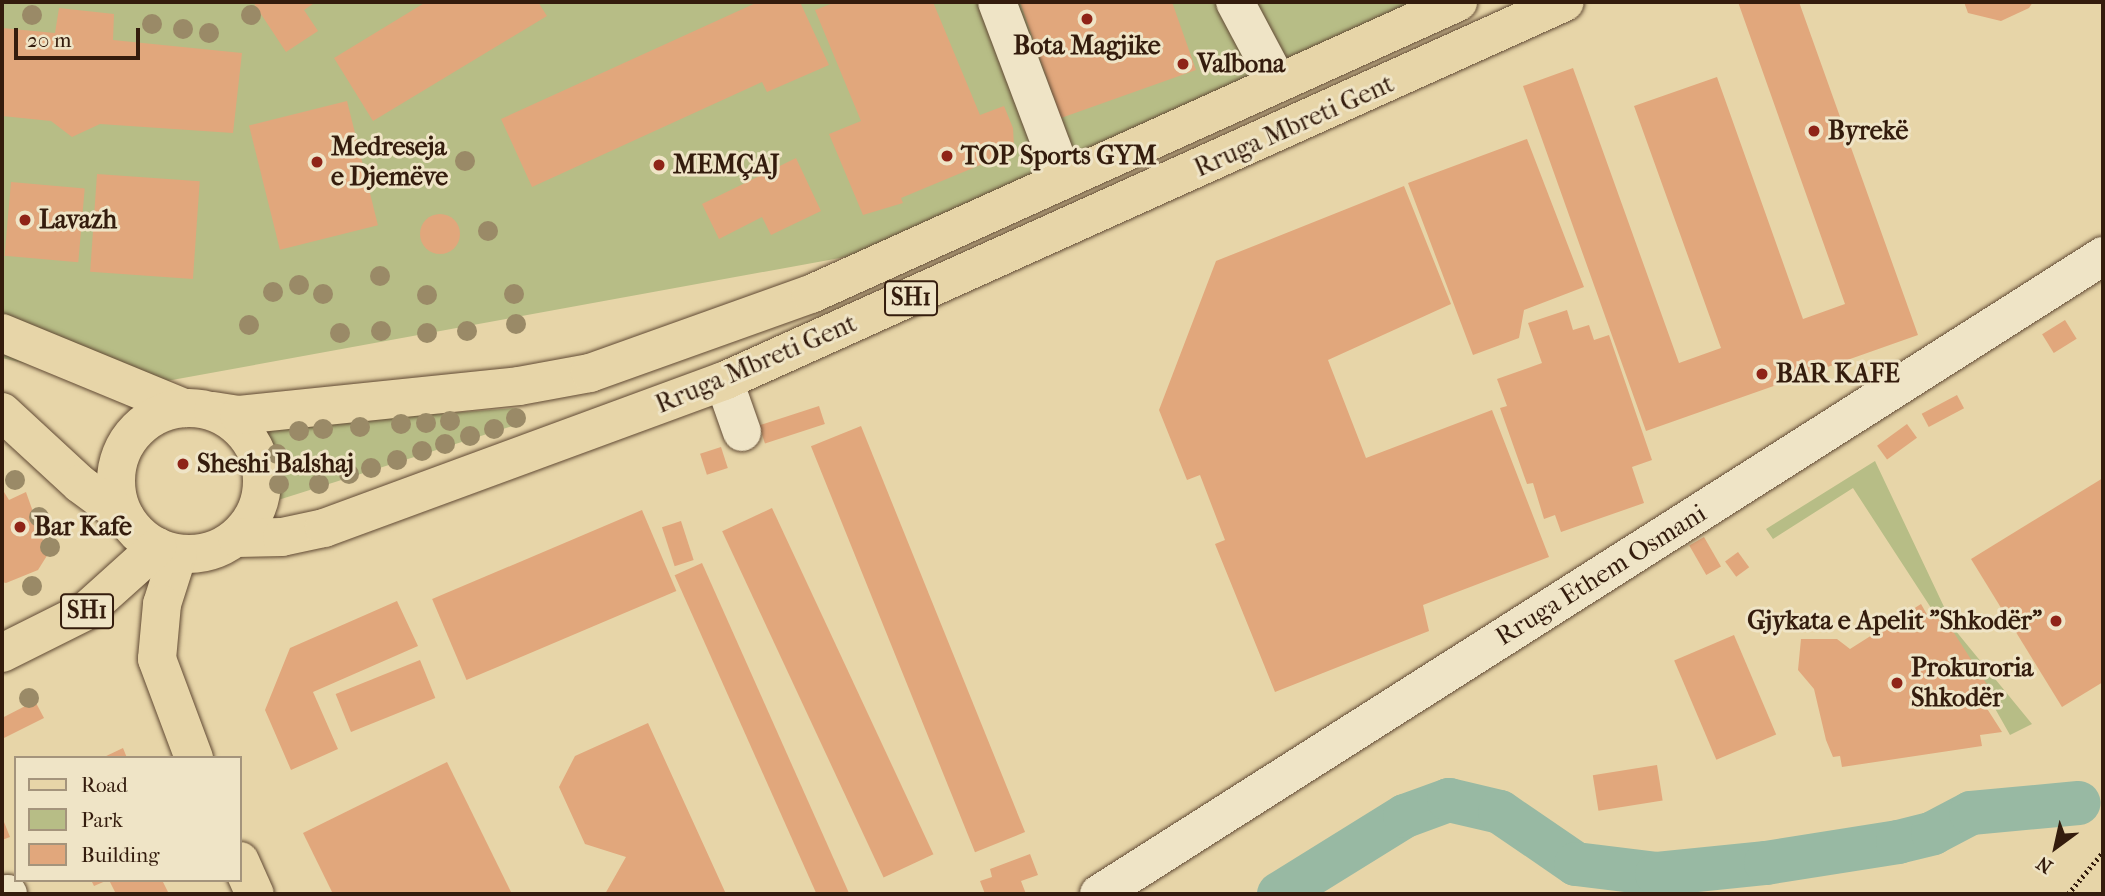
<!DOCTYPE html>
<meta charset="utf-8">
<style>
body{margin:0}
#map{position:relative;width:2105px;height:896px;overflow:hidden;background:#e7d5a8;font-family:"IM FELL French Canon",serif}
div>[style]{position:absolute}
.green>*{inset:0;background:#b7bd86}
.canal>*{height:44px;margin:-22px;padding:0 22px;transform-origin:22px;border-radius:22px;background:#98b9a3}
.building>*{inset:0;background:#e1a77c;transform-origin:0 0}
.round{border-radius:50%}
.path>*{height:4.5px;margin-top:-2.25px;transform-origin:0;background:repeating-linear-gradient(90deg,#341c0d 0 2px,transparent 0 5.5px)}
.roads{filter:drop-shadow(0 0 2px #614a34) drop-shadow(0 0 2px #614a34)}
.minor>*{height:38px;margin:-19px;padding:0 19px;transform-origin:19px;border-radius:19px;background:#efe4c6}
.major>*{height:38px;margin:-19px;padding:0 19px;transform-origin:19px;border-radius:19px;background:#e7d5a8}
.major>.ring{margin:-19px;padding:0;box-sizing:content-box;background:none;border:38px solid #e7d5a8;border-radius:50%}
.trees>*{width:20px;height:20px;margin:-10px;border-radius:50%;background:#9a8a67}
.dots>*{width:19px;height:19px;translate:-50% -50%;box-sizing:border-box;border:4px solid #efe4c6;border-radius:50%}
span{translate:-50% -50%;white-space:nowrap;text-align:center;line-height:1.15;-webkit-text-stroke:6px #efe4c6;paint-order:stroke}
.shield-label span{padding:2px 5px;background:#efe4c6;border:2px solid;border-radius:5px;-webkit-text-stroke-width:0}
.shield-label{font-size:24px;color:#341c0d;font-weight:700}
.poi-label{font-size:26px;color:#341c0d;font-weight:700}
.left{translate:0 -50%;text-align:left}
.right{translate:-100% -50%;text-align:right}
.street-label{font-size:26px;color:#341c0d}
.frame{position:absolute;inset:0;border:4px solid #341c0d;pointer-events:none}
.legend{position:absolute;left:14px;top:756px;width:228px;height:126px;box-sizing:border-box;background:#efe4c6;border:2px solid #a4947c;margin:0;padding:9px 12px;list-style:none;font-size:21px;color:#341c0d}
.legend li{display:flex;align-items:center;gap:14px;height:35px}
.legend b{width:35px;border:2px solid #a4947c}
.north{position:absolute;left:2021px;top:812px;width:70px;height:70px;-webkit-text-stroke:5px #efe4c6;paint-order:stroke;rotate:213deg;font-size:19px;font-weight:700;line-height:28px;text-align:center;color:#341c0d}
.north::after{content:'';display:block;margin:auto;width:24px;height:32px;background:#341c0d;clip-path:polygon(50% 0,100% 100%,50% 72%,0 100%)}
.scale{position:absolute;left:14px;top:28px;width:126px;height:32px;box-sizing:border-box;border:4px solid #341c0d;border-top:0;padding-left:9px;font-size:21px;line-height:24px;white-space:nowrap;color:#341c0d;-webkit-text-stroke:5px #efe4c6;paint-order:stroke}
</style>
<div id="map">
<div class="green">
<i style="clip-path:polygon(2px 2px,1458px 2px,944px 239px,128px 388px,2px 358px)"></i>
<i style="clip-path:polygon(516px 408px,519px 424px,275px 501px,273px 498px,274px 467px,263px 427px)"></i>
<i style="clip-path:polygon(1875px 461px,1955px 630px,2032px 724px,2010px 735px,1940px 611px,1935px 614px,1853px 488px,1773px 539px,1766px 529px)"></i>
</div>
<div class="canal">
<i style="left:1279px;top:894px;width:148px;rotate:-31.8deg"></i>
<i style="left:1405px;top:816px;width:47px;rotate:-20deg"></i>
<i style="left:1449px;top:800px;width:52px;rotate:13.2deg"></i>
<i style="left:1500px;top:812px;width:92px;rotate:34.4deg"></i>
<i style="left:1576px;top:864px;width:82px;rotate:7deg"></i>
<i style="left:1657px;top:874px;width:110px;rotate:-5.8deg"></i>
<i style="left:1766px;top:863px;width:134px;rotate:-9deg"></i>
<i style="left:1898px;top:842px;width:36px;rotate:-14deg"></i>
<i style="left:1933px;top:833px;width:43px;rotate:-27.8deg"></i>
<i style="left:1971px;top:813px;width:108px;rotate:-5.3deg"></i>
</div>
<div class="building">
<i style="clip-path:polygon(253px 2px,316px 2px,304px 10px,318px 31px,286px 52px)"></i>
<i style="clip-path:polygon(426px 2px,538px 2px,547px 16px,373px 121px,334px 58px)"></i>
<i style="clip-path:polygon(758px 2px,800px 2px,829px 65px,767px 92px,762px 82px,532px 187px,501px 119px)"></i>
<i style="clip-path:polygon(836px 2px,933px 2px,980px 115px,1004px 106px,1013px 128px,1014px 146px,1009px 153px,901px 198px,903px 203px,863px 215px,829px 134px,861px 121px,815px 10px)"></i>
<i style="clip-path:polygon(1020px 2px,1172px 2px,1196px 70px,1061px 118px)"></i>
<i style="clip-path:polygon(1738px 2px,1799px 2px,1918px 335px,1646px 431px,1523px 86px,1573px 68px,1679px 363px,1721px 348px,1634px 106px,1717px 77px,1803px 319px,1845px 304px)"></i>
<i style="clip-path:polygon(1964px 2px,2033px 2px,2029px 8px,2001px 21px,1968px 13px)"></i>
<i style="clip-path:polygon(59px 8px,114px 14px,113px 40px,242px 53px,233px 133px,100px 124px,72px 137px,51px 121px,2px 116px,2px 28px,55px 33px)"></i>
<i style="left:347px;top:101px;width:128px;height:101px;rotate:76deg"></i>
<i style="clip-path:polygon(1527px 139px,1584px 287px,1524px 310px,1519px 338px,1473px 355px,1408px 183px)"></i>
<i style="clip-path:polygon(796px 158px,821px 211px,771px 235px,762px 217px,719px 239px,702px 204px)"></i>
<i style="left:97px;top:174px;width:103px;height:98px;rotate:4deg"></i>
<i style="left:11px;top:182px;width:74px;height:74px;rotate:5deg"></i>
<i style="clip-path:polygon(1404px 186px,1451px 304px,1328px 360px,1366px 458px,1492px 410px,1549px 557px,1423px 605px,1429px 631px,1275px 692px,1215px 544px,1225px 540px,1200px 475px,1187px 480px,1159px 410px,1216px 261px)"></i>
<i class="round" style="left:420px;top:214px;width:40px;height:40px"></i>
<i style="clip-path:polygon(1567px 310px,1573px 330px,1589px 325px,1594px 340px,1609px 335px,1652px 460px,1632px 467px,1644px 503px,1561px 532px,1555px 515px,1544px 519px,1533px 483px,1527px 484px,1500px 408px,1507px 406px,1497px 379px,1542px 363px,1528px 323px)"></i>
<i style="left:2065px;top:320px;width:22px;height:27px;rotate:58deg"></i>
<i style="left:1957px;top:395px;width:15px;height:40px;rotate:62deg"></i>
<i style="left:819px;top:406px;width:19px;height:63px;rotate:72deg"></i>
<i style="left:1907px;top:424px;width:17px;height:37px;rotate:54deg"></i>
<i style="left:861px;top:426px;width:438px;height:54px;rotate:68deg"></i>
<i style="left:721px;top:447px;width:22px;height:22px;rotate:72deg"></i>
<i style="clip-path:polygon(2103px 478px,2103px 682px,2062px 707px,1971px 559px)"></i>
<i style="clip-path:polygon(4px 492px,9px 500px,26px 492px,48px 554px,38px 570px,6px 583px,2px 582px)"></i>
<i style="left:772px;top:508px;width:382px;height:55px;rotate:65deg"></i>
<i style="left:642px;top:510px;width:88px;height:228px;rotate:67deg"></i>
<i style="left:681px;top:521px;width:41px;height:20px;rotate:72deg"></i>
<i style="left:1704px;top:537px;width:34px;height:17px;rotate:60deg"></i>
<i style="left:1738px;top:552px;width:19px;height:16px;rotate:54deg"></i>
<i style="left:702px;top:563px;width:361px;height:30px;rotate:66deg"></i>
<i style="clip-path:polygon(397px 601px,418px 646px,313px 692px,338px 749px,291px 770px,265px 710px,290px 648px)"></i>
<i style="clip-path:polygon(1921px 604px,1929px 618px,1940px 611px,1988px 686px,1977px 693px,2002px 732px,1980px 735px,1982px 746px,1842px 767px,1840px 756px,1833px 757px,1826px 740px,1814px 689px,1798px 670px,1801px 639px,1837px 639px,1850px 649px)"></i>
<i style="left:1734px;top:635px;width:108px;height:65px;rotate:67deg"></i>
<i style="left:420px;top:660px;width:41px;height:91px;rotate:68deg"></i>
<i style="clip-path:polygon(35px 701px,44px 718px,4px 738px,2px 718px)"></i>
<i style="clip-path:polygon(648px 723px,695px 826px,726px 894px,605px 894px,626px 857px,585px 844px,559px 787px,575px 756px)"></i>
<i style="clip-path:polygon(123px 748px,127px 758px,102px 758px)"></i>
<i style="clip-path:polygon(447px 762px,512px 894px,333px 894px,303px 833px)"></i>
<i style="left:1657px;top:765px;width:36px;height:65px;rotate:81deg"></i>
<i style="clip-path:polygon(2px 817px,10px 837px,2px 840px)"></i>
<i style="clip-path:polygon(1030px 854px,1038px 875px,1021px 881px,1026px 894px,985px 894px,980px 881px,992px 877px,990px 869px)"></i>
<i style="clip-path:polygon(91px 880px,108px 880px,94px 886px)"></i>
<i style="clip-path:polygon(109px 880px,162px 880px,169px 894px,116px 894px)"></i>
</div>
<div class="path">
<i style="left:2068px;top:894px;width:55px;rotate:-50.2deg"></i>
</div>
<div class="roads">
<div class="minor">
<i style="left:997px;top:2px;width:189px;rotate:69.3deg"></i>
<i style="left:1235px;top:2px;width:89px;rotate:62deg"></i>
<i style="left:724px;top:381px;width:54px;rotate:70.6deg"></i>
<i style="left:7px;top:894px;width:1px"></i>
<i style="left:1099px;top:894px;width:1190px;rotate:-32.43deg"></i>
</div>
<div class="major">
<i style="left:2px;top:333px;width:197px;rotate:22.4deg"></i>
<i class="ring" style="left:116px;top:408px;width:108px;height:108px"></i>
<i style="left:213px;top:411px;width:26px;rotate:9deg"></i>
<i style="left:239px;top:415px;width:281px;rotate:-5.9deg"></i>
<i style="left:519px;top:386px;width:72px;rotate:-10.4deg"></i>
<i style="left:590px;top:373px;width:235px;rotate:-19.7deg"></i>
<i style="left:811px;top:294px;width:710px;rotate:-24.29deg"></i>
<i style="left:2px;top:412px;width:106px;rotate:42.7deg"></i>
<i style="left:80px;top:484px;width:56px;rotate:36.3deg"></i>
<i style="left:237px;top:538px;width:45px;rotate:-1.3deg"></i>
<i style="left:282px;top:537px;width:43px;rotate:-12.1deg"></i>
<i style="left:324px;top:528px;width:426px;rotate:-20.2deg"></i>
<i style="left:724px;top:381px;width:922px;rotate:-24.26deg"></i>
<i style="left:178px;top:554px;width:52px;rotate:107.7deg"></i>
<i style="left:162px;top:604px;width:55px;rotate:95.2deg"></i>
<i style="left:157px;top:659px;width:106px;rotate:69.5deg"></i>
<i style="left:2px;top:653px;width:94px;rotate:-26.6deg"></i>
<i style="left:86px;top:611px;width:96px;rotate:-42deg"></i>
<i style="left:240px;top:861px;width:36px;rotate:66deg"></i>
</div>
</div>
<div class="trees">
<i style="left:32px;top:15px"></i>
<i style="left:251px;top:15px"></i>
<i style="left:152px;top:24px"></i>
<i style="left:183px;top:29px"></i>
<i style="left:209px;top:33px"></i>
<i style="left:465px;top:161px"></i>
<i style="left:488px;top:231px"></i>
<i style="left:380px;top:276px"></i>
<i style="left:299px;top:285px"></i>
<i style="left:273px;top:292px"></i>
<i style="left:323px;top:294px"></i>
<i style="left:514px;top:294px"></i>
<i style="left:427px;top:295px"></i>
<i style="left:516px;top:324px"></i>
<i style="left:249px;top:325px"></i>
<i style="left:381px;top:331px"></i>
<i style="left:467px;top:331px"></i>
<i style="left:340px;top:333px"></i>
<i style="left:427px;top:333px"></i>
<i style="left:516px;top:418px"></i>
<i style="left:450px;top:421px"></i>
<i style="left:426px;top:423px"></i>
<i style="left:401px;top:424px"></i>
<i style="left:360px;top:427px"></i>
<i style="left:323px;top:429px"></i>
<i style="left:494px;top:429px"></i>
<i style="left:299px;top:431px"></i>
<i style="left:470px;top:436px"></i>
<i style="left:445px;top:444px"></i>
<i style="left:422px;top:451px"></i>
<i style="left:277px;top:454px"></i>
<i style="left:397px;top:460px"></i>
<i style="left:371px;top:468px"></i>
<i style="left:349px;top:474px"></i>
<i style="left:15px;top:480px"></i>
<i style="left:279px;top:484px"></i>
<i style="left:319px;top:484px"></i>
<i style="left:39px;top:517px"></i>
<i style="left:50px;top:547px"></i>
<i style="left:32px;top:586px"></i>
<i style="left:29px;top:698px"></i>
</div>
<div class="dots">
<i style="left:1087px;top:19px;background:#8f2418"></i>
<i style="left:1183px;top:64px;background:#8f2418"></i>
<i style="left:1814px;top:131px;background:#8f2418"></i>
<i style="left:947px;top:156px;background:#8f2418"></i>
<i style="left:317px;top:162px;background:#8f2418"></i>
<i style="left:659px;top:165px;background:#8f2418"></i>
<i style="left:25px;top:220px;background:#8f2418"></i>
<i style="left:1762px;top:374px;background:#8f2418"></i>
<i style="left:183px;top:464px;background:#8f2418"></i>
<i style="left:20px;top:527px;background:#8f2418"></i>
<i style="left:2056px;top:621px;background:#8f2418"></i>
<i style="left:1897px;top:683px;background:#8f2418"></i>
</div>
<div class="shield-label">
<span style="left:911px;top:298px">SH1</span>
<span style="left:87px;top:611px">SH1</span>
</div>
<div class="poi-label">
<span style="left:1087px;top:46px">Bota Magjike</span>
<span class="left" style="left:1197px;top:64px">Valbona</span>
<span class="left" style="left:1828px;top:131px">Byrekë</span>
<span class="left" style="left:331px;top:162px">Medreseja<br>e Djemëve</span>
<span class="left" style="left:961px;top:156px">TOP Sports GYM</span>
<span class="left" style="left:673px;top:165px">MEMÇAJ</span>
<span class="left" style="left:39px;top:220px">Lavazh</span>
<span class="left" style="left:1776px;top:374px">BAR KAFE</span>
<span class="left" style="left:197px;top:464px">Sheshi Balshaj</span>
<span class="left" style="left:34px;top:527px">Bar Kafe</span>
<span class="right" style="left:2042px;top:621px">Gjykata e Apelit "Shkodër"</span>
<span class="left" style="left:1911px;top:683px">Prokuroria<br>Shkodër</span>
</div>
<div class="street-label">
<span style="left:1294px;top:126px;rotate:-24deg">Rruga Mbreti Gent</span>
<span style="left:756px;top:364px;rotate:-23deg">Rruga Mbreti Gent</span>
<span style="left:1601px;top:575px;rotate:-32deg">Rruga Ethem Osmani</span>
</div>
<div class="frame"></div>
<ul class="legend">
<li><b style="height:9px;background:#e7d5a8"></b>Road</li>
<li><b style="height:19px;background:#b7bd86"></b>Park</li>
<li><b style="height:19px;background:#e1a77c"></b>Building</li>
</ul>
<div class="north">N</div>
<div class="scale">20 m</div>
</div>
